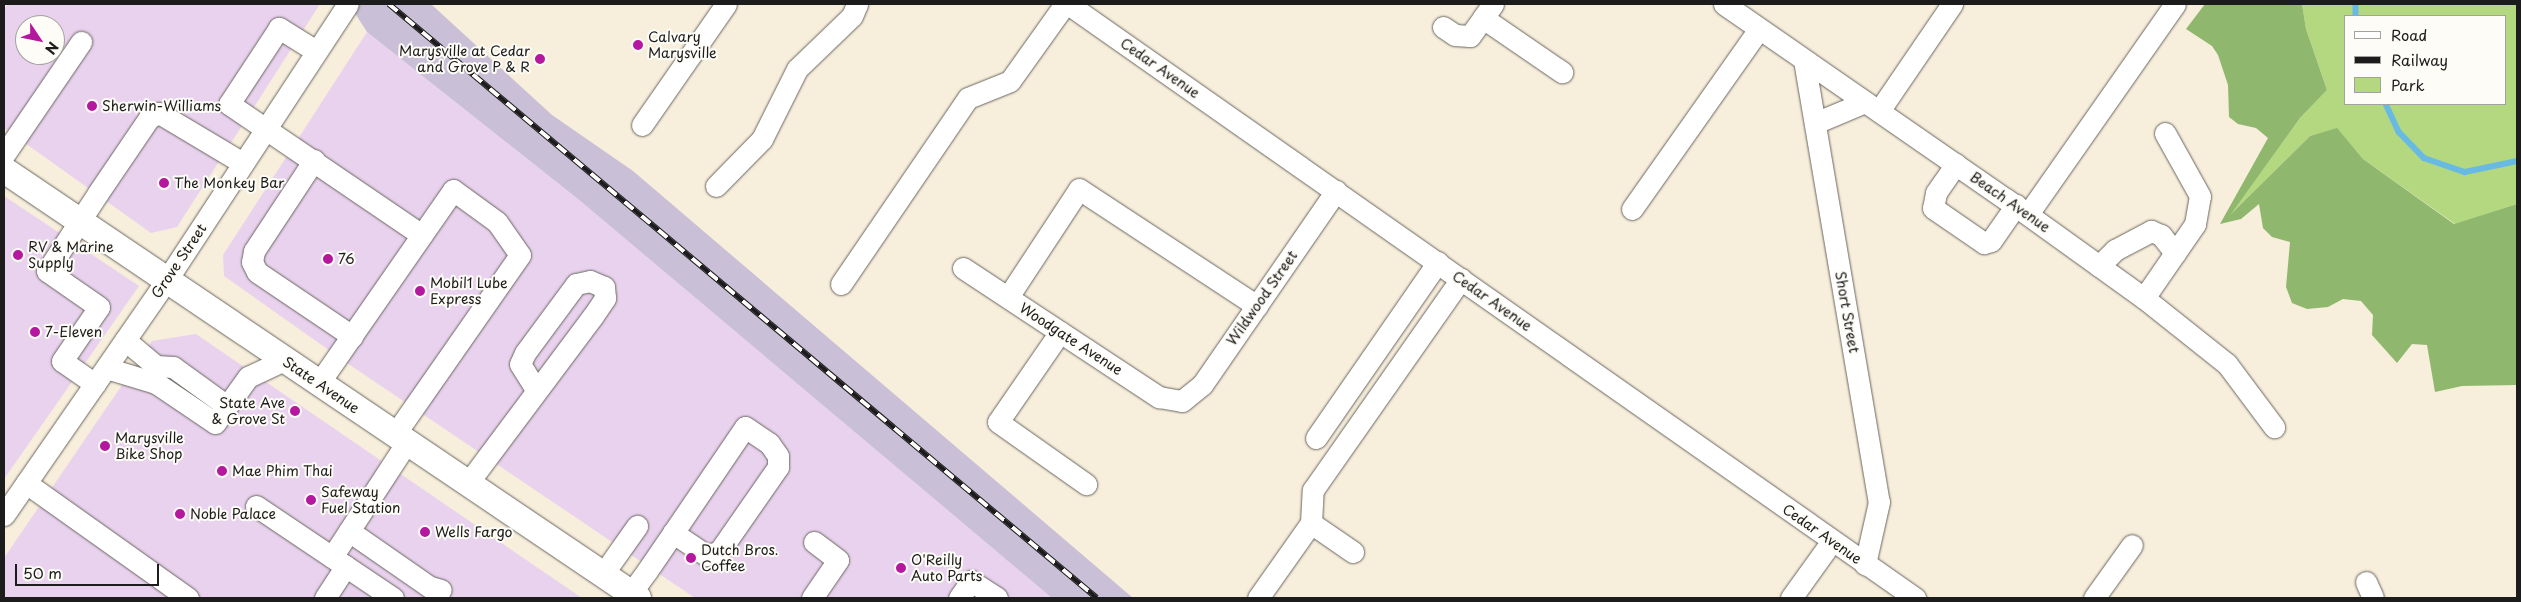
<!DOCTYPE html>
<style>
body{margin:0}
#map{position:relative;width:2521px;height:602px;overflow:hidden;background:#f7eedc;font-family:"Playpen Sans",sans-serif}
div>[style]{position:absolute}
.built>*{inset:0;background:#e9d2ee}
.industrial>*{inset:0;background:#c9bfd7}
.green>*{inset:0;background:#b4d880}
.forest>*{inset:0;background:#8fb86e}
.stream>*{height:5.5px;margin:-2.75px;padding:0 2.75px;transform-origin:2.75px;border-radius:2.75px;background:#68bae3}
.roads{filter:drop-shadow(0 0 1px #69665f) drop-shadow(0 0 1px #69665f)}
.minor>*{height:21px;margin:-10.5px;padding:0 10.5px;transform-origin:10.5px;border-radius:10.5px;background:#fff}
.major>*{height:26px;margin:-13px;padding:0 13px;transform-origin:13px;border-radius:13px;background:#fff}
.rail>*{height:5.5px;margin-top:-2.75px;transform-origin:0;background:repeating-linear-gradient(90deg,#fdfcf7 0 11px,#1c1c1c 0 22px);box-sizing:border-box;border-block:1px solid #1c1c1c}
.dots>*{width:14px;height:14px;translate:-50% -50%;box-sizing:border-box;border:2px solid #fdfcf7;border-radius:50%}
span{translate:-50% -50%;white-space:nowrap;text-align:center;line-height:1.15;-webkit-text-stroke:4px #fdfcf7;paint-order:stroke}
.poi-label{font-size:14px;color:#1c1c1c}
.left{translate:0 -50%;text-align:left}
.right{translate:-100% -50%;text-align:right}
.street-label{font-size:14px;color:#1c1c1c}
.frame{position:absolute;inset:0;border:5px solid #1c1c1c;pointer-events:none}
.legend{position:absolute;left:2344px;top:15px;width:162px;height:90px;box-sizing:border-box;background:#fdfcf7;border:1px solid #a3a29f;margin:0;padding:6px 9px;list-style:none;font-size:15px;color:#1c1c1c}
.legend li{display:flex;align-items:center;gap:10px;height:25px}
.legend b{width:25px;border:1px solid #a3a29f}
.north{position:absolute;left:15px;top:15px;width:50px;height:50px;box-sizing:border-box;background:#fdfcf7;border:1px solid #a3a29f;border-radius:50%;rotate:124deg;font-size:14px;font-weight:700;line-height:20px;text-align:center;color:#1c1c1c}
.north::after{content:'';display:block;margin:auto;width:18px;height:22px;background:#b5179e;clip-path:polygon(50% 0,100% 100%,50% 72%,0 100%)}
.scale{position:absolute;left:15px;top:564px;width:144px;height:22px;box-sizing:border-box;border:2px solid #1c1c1c;border-top:0;padding-left:6px;font-size:15px;line-height:18px;white-space:nowrap;color:#1c1c1c;-webkit-text-stroke:4px #fdfcf7;paint-order:stroke}
</style>
<div id="map">
<div class="built">
<i style="clip-path:polygon(evenodd,8px 4px,320px 4px,177px 227px,151px 233px,4px 128px,4px 9px,8px 4px,25px 25px,55px 25px,55px 55px,25px 55px,25px 25px)"></i>
<i style="clip-path:polygon(367px 32px,578px 199px,1052px 598px,695px 598px,350px 365px,224px 276px,223px 255px)"></i>
<i style="clip-path:polygon(4px 196px,139px 286px,4px 479px)"></i>
<i style="clip-path:polygon(196px 334px,582px 598px,4px 598px,4px 558px,152px 341px)"></i>
</div>
<div class="industrial">
<i style="clip-path:polygon(349px 4px,431px 4px,552px 115px,633px 171px,1133px 598px,1052px 598px,578px 199px,367px 32px)"></i>
</div>
<div class="green">
<i style="clip-path:polygon(evenodd,2302px 4px,2517px 4px,2517px 204px,2455px 224px,2363px 159px,2337px 129px,2310px 136px,2229px 216px,2300px 118px,2327px 90px,2306px 29px,2302px 4px,2345px 16px,2505px 16px,2505px 104px,2345px 104px,2345px 16px)"></i>
</div>
<div class="forest">
<i style="clip-path:polygon(2205px 4px,2302px 4px,2306px 29px,2327px 90px,2300px 118px,2231px 214px,2310px 136px,2337px 128px,2363px 159px,2454px 224px,2517px 204px,2517px 385px,2462px 386px,2435px 392px,2427px 345px,2412px 344px,2397px 363px,2372px 335px,2373px 315px,2361px 301px,2343px 299px,2328px 307px,2307px 309px,2292px 303px,2286px 287px,2290px 242px,2272px 237px,2263px 228px,2259px 204px,2241px 219px,2220px 224px,2268px 138px,2256px 128px,2238px 124px,2229px 117px,2228px 85px,2218px 55px,2212px 46px,2186px 29px)"></i>
</div>
<div class="stream">
<i style="left:2356px;top:4px;width:12px;rotate:90deg"></i>
<i style="left:2386px;top:104px;width:31px;rotate:65deg"></i>
<i style="left:2399px;top:132px;width:36px;rotate:46deg"></i>
<i style="left:2424px;top:158px;width:43px;rotate:18.9deg"></i>
<i style="left:2465px;top:172px;width:53px;rotate:-11.9deg"></i>
</div>
<div class="roads">
<div class="minor">
<i style="left:1068px;top:4px;width:1035px;rotate:35.04deg"></i>
<i style="left:1493px;top:4px;width:17px;rotate:126deg"></i>
<i style="left:1483px;top:18px;width:96px;rotate:34.4deg"></i>
<i style="left:1724px;top:4px;width:343px;rotate:34.7deg"></i>
<i style="left:2006px;top:199px;width:170px;rotate:35.7deg"></i>
<i style="left:2144px;top:298px;width:106px;rotate:38.5deg"></i>
<i style="left:2227px;top:364px;width:79px;rotate:53.3deg"></i>
<i style="left:1443px;top:27px;width:14px;rotate:34deg"></i>
<i style="left:1455px;top:35px;width:15px;rotate:4deg"></i>
<i style="left:1470px;top:36px;width:22px;rotate:-54deg"></i>
<i style="left:316px;top:51px;width:44px;rotate:-148.1deg"></i>
<i style="left:279px;top:28px;width:91px;rotate:123.3deg"></i>
<i style="left:229px;top:104px;width:233px;rotate:34.2deg"></i>
<i style="left:1804px;top:60px;width:448px;rotate:80.4deg"></i>
<i style="left:1879px;top:502px;width:64px;rotate:102.7deg"></i>
<i style="left:1879px;top:111px;width:130px;rotate:-55.7deg"></i>
<i style="left:1815px;top:123px;width:54px;rotate:-22.8deg"></i>
<i style="left:642px;top:125px;width:147px;rotate:-55.2deg"></i>
<i style="left:4px;top:155px;width:137px;rotate:-55.7deg"></i>
<i style="left:314px;top:160px;width:109px;rotate:123.4deg"></i>
<i style="left:254px;top:251px;width:11px;rotate:100deg"></i>
<i style="left:252px;top:262px;width:11px;rotate:63deg"></i>
<i style="left:257px;top:272px;width:115px;rotate:34deg"></i>
<i style="left:1956px;top:164px;width:35px;rotate:125deg"></i>
<i style="left:1936px;top:193px;width:15px;rotate:101deg"></i>
<i style="left:1933px;top:208px;width:62px;rotate:34.5deg"></i>
<i style="left:1984px;top:243px;width:7px;rotate:-16deg"></i>
<i style="left:1991px;top:241px;width:44px;rotate:-55.2deg"></i>
<i style="left:716px;top:186px;width:66px;rotate:-45.6deg"></i>
<i style="left:762px;top:139px;width:78px;rotate:-63.4deg"></i>
<i style="left:797px;top:69px;width:76px;rotate:-43.9deg"></i>
<i style="left:852px;top:16px;width:13px;rotate:-67deg"></i>
<i style="left:1632px;top:209px;width:220px;rotate:-54.8deg"></i>
<i style="left:2028px;top:214px;width:256px;rotate:-55deg"></i>
<i style="left:2099px;top:266px;width:23px;rotate:-45deg"></i>
<i style="left:2115px;top:250px;width:41px;rotate:-27.8deg"></i>
<i style="left:2151px;top:231px;width:11px;rotate:22deg"></i>
<i style="left:2161px;top:235px;width:23px;rotate:52deg"></i>
<i style="left:963px;top:268px;width:235px;rotate:33.4deg"></i>
<i style="left:1159px;top:397px;width:23px;rotate:10deg"></i>
<i style="left:1182px;top:401px;width:26px;rotate:-39deg"></i>
<i style="left:1202px;top:385px;width:236px;rotate:-55.4deg"></i>
<i style="left:841px;top:284px;width:225px;rotate:-55.7deg"></i>
<i style="left:968px;top:98px;width:45px;rotate:-22deg"></i>
<i style="left:1010px;top:81px;width:95px;rotate:-54.5deg"></i>
<i style="left:1008px;top:297px;width:129px;rotate:-56.7deg"></i>
<i style="left:1079px;top:189px;width:213px;rotate:33.3deg"></i>
<i style="left:2144px;top:298px;width:90px;rotate:-55.4deg"></i>
<i style="left:2195px;top:224px;width:28px;rotate:-80deg"></i>
<i style="left:2200px;top:196px;width:72px;rotate:-119.1deg"></i>
<i style="left:1060px;top:332px;width:109px;rotate:124.6deg"></i>
<i style="left:998px;top:422px;width:108px;rotate:35.2deg"></i>
<i style="left:125px;top:340px;width:40px;rotate:40deg"></i>
<i style="left:156px;top:366px;width:17px;rotate:3deg"></i>
<i style="left:173px;top:367px;width:67px;rotate:35.8deg"></i>
<i style="left:106px;top:368px;width:52px;rotate:16.7deg"></i>
<i style="left:156px;top:383px;width:71px;rotate:34.1deg"></i>
<i style="left:215px;top:423px;width:57px;rotate:-54.3deg"></i>
<i style="left:248px;top:377px;width:40px;rotate:-25deg"></i>
<i style="left:319px;top:383px;width:235px;rotate:-55.2deg"></i>
<i style="left:453px;top:190px;width:54px;rotate:36deg"></i>
<i style="left:497px;top:222px;width:40px;rotate:55.1deg"></i>
<i style="left:520px;top:255px;width:218px;rotate:124.9deg"></i>
<i style="left:95px;top:384px;width:40px;rotate:-145.1deg"></i>
<i style="left:62px;top:361px;width:65px;rotate:-55.6deg"></i>
<i style="left:99px;top:307px;width:63px;rotate:-145.3deg"></i>
<i style="left:47px;top:271px;width:93px;rotate:-56.8deg"></i>
<i style="left:98px;top:193px;width:91px;rotate:-55.8deg"></i>
<i style="left:149px;top:118px;width:11px;rotate:-27deg"></i>
<i style="left:159px;top:113px;width:98px;rotate:30.8deg"></i>
<i style="left:1316px;top:438px;width:214px;rotate:-55.3deg"></i>
<i style="left:26px;top:483px;width:199px;rotate:35.4deg"></i>
<i style="left:468px;top:483px;width:209px;rotate:-53.2deg"></i>
<i style="left:593px;top:316px;width:22px;rotate:-56deg"></i>
<i style="left:605px;top:298px;width:11px;rotate:-95deg"></i>
<i style="left:604px;top:287px;width:15px;rotate:-157deg"></i>
<i style="left:590px;top:281px;width:14px;rotate:168deg"></i>
<i style="left:576px;top:284px;width:86px;rotate:126.5deg"></i>
<i style="left:525px;top:353px;width:12px;rotate:114deg"></i>
<i style="left:520px;top:364px;width:31px;rotate:58deg"></i>
<i style="left:256px;top:506px;width:165px;rotate:33.9deg"></i>
<i style="left:4px;top:515px;width:285px;rotate:-55.3deg"></i>
<i style="left:166px;top:281px;width:331px;rotate:-56.7deg"></i>
<i style="left:349px;top:531px;width:98px;rotate:34.7deg"></i>
<i style="left:430px;top:587px;width:11px;rotate:15deg"></i>
<i style="left:1353px;top:552px;width:51px;rotate:-145.4deg"></i>
<i style="left:1311px;top:523px;width:33px;rotate:-87deg"></i>
<i style="left:1313px;top:490px;width:258px;rotate:-55deg"></i>
<i style="left:332px;top:557px;width:137px;rotate:-56.9deg"></i>
<i style="left:603px;top:574px;width:59px;rotate:-54.7deg"></i>
<i style="left:2366px;top:582px;width:17px;rotate:66deg"></i>
<i style="left:631px;top:593px;width:27px;rotate:-54deg"></i>
<i style="left:647px;top:571px;width:46px;rotate:-55.6deg"></i>
<i style="left:673px;top:533px;width:128px;rotate:-55.8deg"></i>
<i style="left:745px;top:427px;width:29px;rotate:34deg"></i>
<i style="left:769px;top:443px;width:16px;rotate:55deg"></i>
<i style="left:778px;top:456px;width:11px;rotate:90deg"></i>
<i style="left:778px;top:467px;width:103px;rotate:124.8deg"></i>
<i style="left:719px;top:552px;width:13px;rotate:167deg"></i>
<i style="left:706px;top:555px;width:40px;rotate:-146deg"></i>
<i style="left:325px;top:598px;width:38px;rotate:-57deg"></i>
<i style="left:812px;top:598px;width:46px;rotate:-55.6deg"></i>
<i style="left:838px;top:560px;width:30px;rotate:-143deg"></i>
<i style="left:959px;top:598px;width:21px;rotate:-55deg"></i>
<i style="left:971px;top:581px;width:31px;rotate:33deg"></i>
<i style="left:1258px;top:598px;width:92px;rotate:-54.8deg"></i>
<i style="left:1791px;top:598px;width:70px;rotate:-54.3deg"></i>
<i style="left:2094px;top:598px;width:65px;rotate:-54.4deg"></i>
</div>
<div class="major">
<i style="left:4px;top:170px;width:765px;rotate:34.02deg"></i>
</div>
</div>
<div class="rail">
<i style="left:389px;top:4px;width:924px;rotate:40deg"></i>
</div>
<div class="dots">
<i style="left:638px;top:45px;background:#b5179e"></i>
<i style="left:540px;top:59px;background:#b5179e"></i>
<i style="left:92px;top:106px;background:#b5179e"></i>
<i style="left:164px;top:183px;background:#b5179e"></i>
<i style="left:18px;top:255px;background:#b5179e"></i>
<i style="left:328px;top:259px;background:#b5179e"></i>
<i style="left:420px;top:291px;background:#b5179e"></i>
<i style="left:35px;top:332px;background:#b5179e"></i>
<i style="left:295px;top:411px;background:#b5179e"></i>
<i style="left:105px;top:446px;background:#b5179e"></i>
<i style="left:222px;top:471px;background:#b5179e"></i>
<i style="left:311px;top:500px;background:#b5179e"></i>
<i style="left:180px;top:514px;background:#b5179e"></i>
<i style="left:425px;top:532px;background:#b5179e"></i>
<i style="left:691px;top:558px;background:#b5179e"></i>
<i style="left:901px;top:568px;background:#b5179e"></i>
</div>
<div class="poi-label">
<span class="left" style="left:648px;top:45px">Calvary<br>Marysville</span>
<span class="right" style="left:530px;top:59px">Marysville at Cedar<br>and Grove P &amp; R</span>
<span class="left" style="left:102px;top:106px">Sherwin-Williams</span>
<span class="left" style="left:174px;top:183px">The Monkey Bar</span>
<span class="left" style="left:28px;top:255px">RV &amp; Marine<br>Supply</span>
<span class="left" style="left:338px;top:259px">76</span>
<span class="left" style="left:430px;top:291px">Mobil1 Lube<br>Express</span>
<span class="left" style="left:45px;top:332px">7-Eleven</span>
<span class="right" style="left:285px;top:411px">State Ave<br>&amp; Grove St</span>
<span class="left" style="left:115px;top:446px">Marysville<br>Bike Shop</span>
<span class="left" style="left:232px;top:471px">Mae Phim Thai</span>
<span class="left" style="left:321px;top:500px">Safeway<br>Fuel Station</span>
<span class="left" style="left:190px;top:514px">Noble Palace</span>
<span class="left" style="left:435px;top:532px">Wells Fargo</span>
<span class="left" style="left:701px;top:558px">Dutch Bros.<br>Coffee</span>
<span class="left" style="left:911px;top:568px">O'Reilly<br>Auto Parts</span>
</div>
<div class="street-label">
<span style="left:1160px;top:68px;rotate:35deg">Cedar Avenue</span>
<span style="left:2010px;top:202px;rotate:35deg">Beach Avenue</span>
<span style="left:179px;top:261px;rotate:-56deg">Grove Street</span>
<span style="left:1262px;top:298px;rotate:-55deg">Wildwood Street</span>
<span style="left:1492px;top:301px;rotate:35deg">Cedar Avenue</span>
<span style="left:1847px;top:312px;rotate:80deg">Short Street</span>
<span style="left:1071px;top:339px;rotate:33deg">Woodgate Avenue</span>
<span style="left:321px;top:385px;rotate:34deg">State Avenue</span>
<span style="left:1822px;top:534px;rotate:35deg">Cedar Avenue</span>
</div>
<div class="frame"></div>
<ul class="legend">
<li><b style="height:6px;background:#fff"></b>Road</li>
<li><b style="height:6px;background:#1c1c1c"></b>Railway</li>
<li><b style="height:14px;background:#b4d880"></b>Park</li>
</ul>
<div class="north">N</div>
<div class="scale">50 m</div>
</div>
